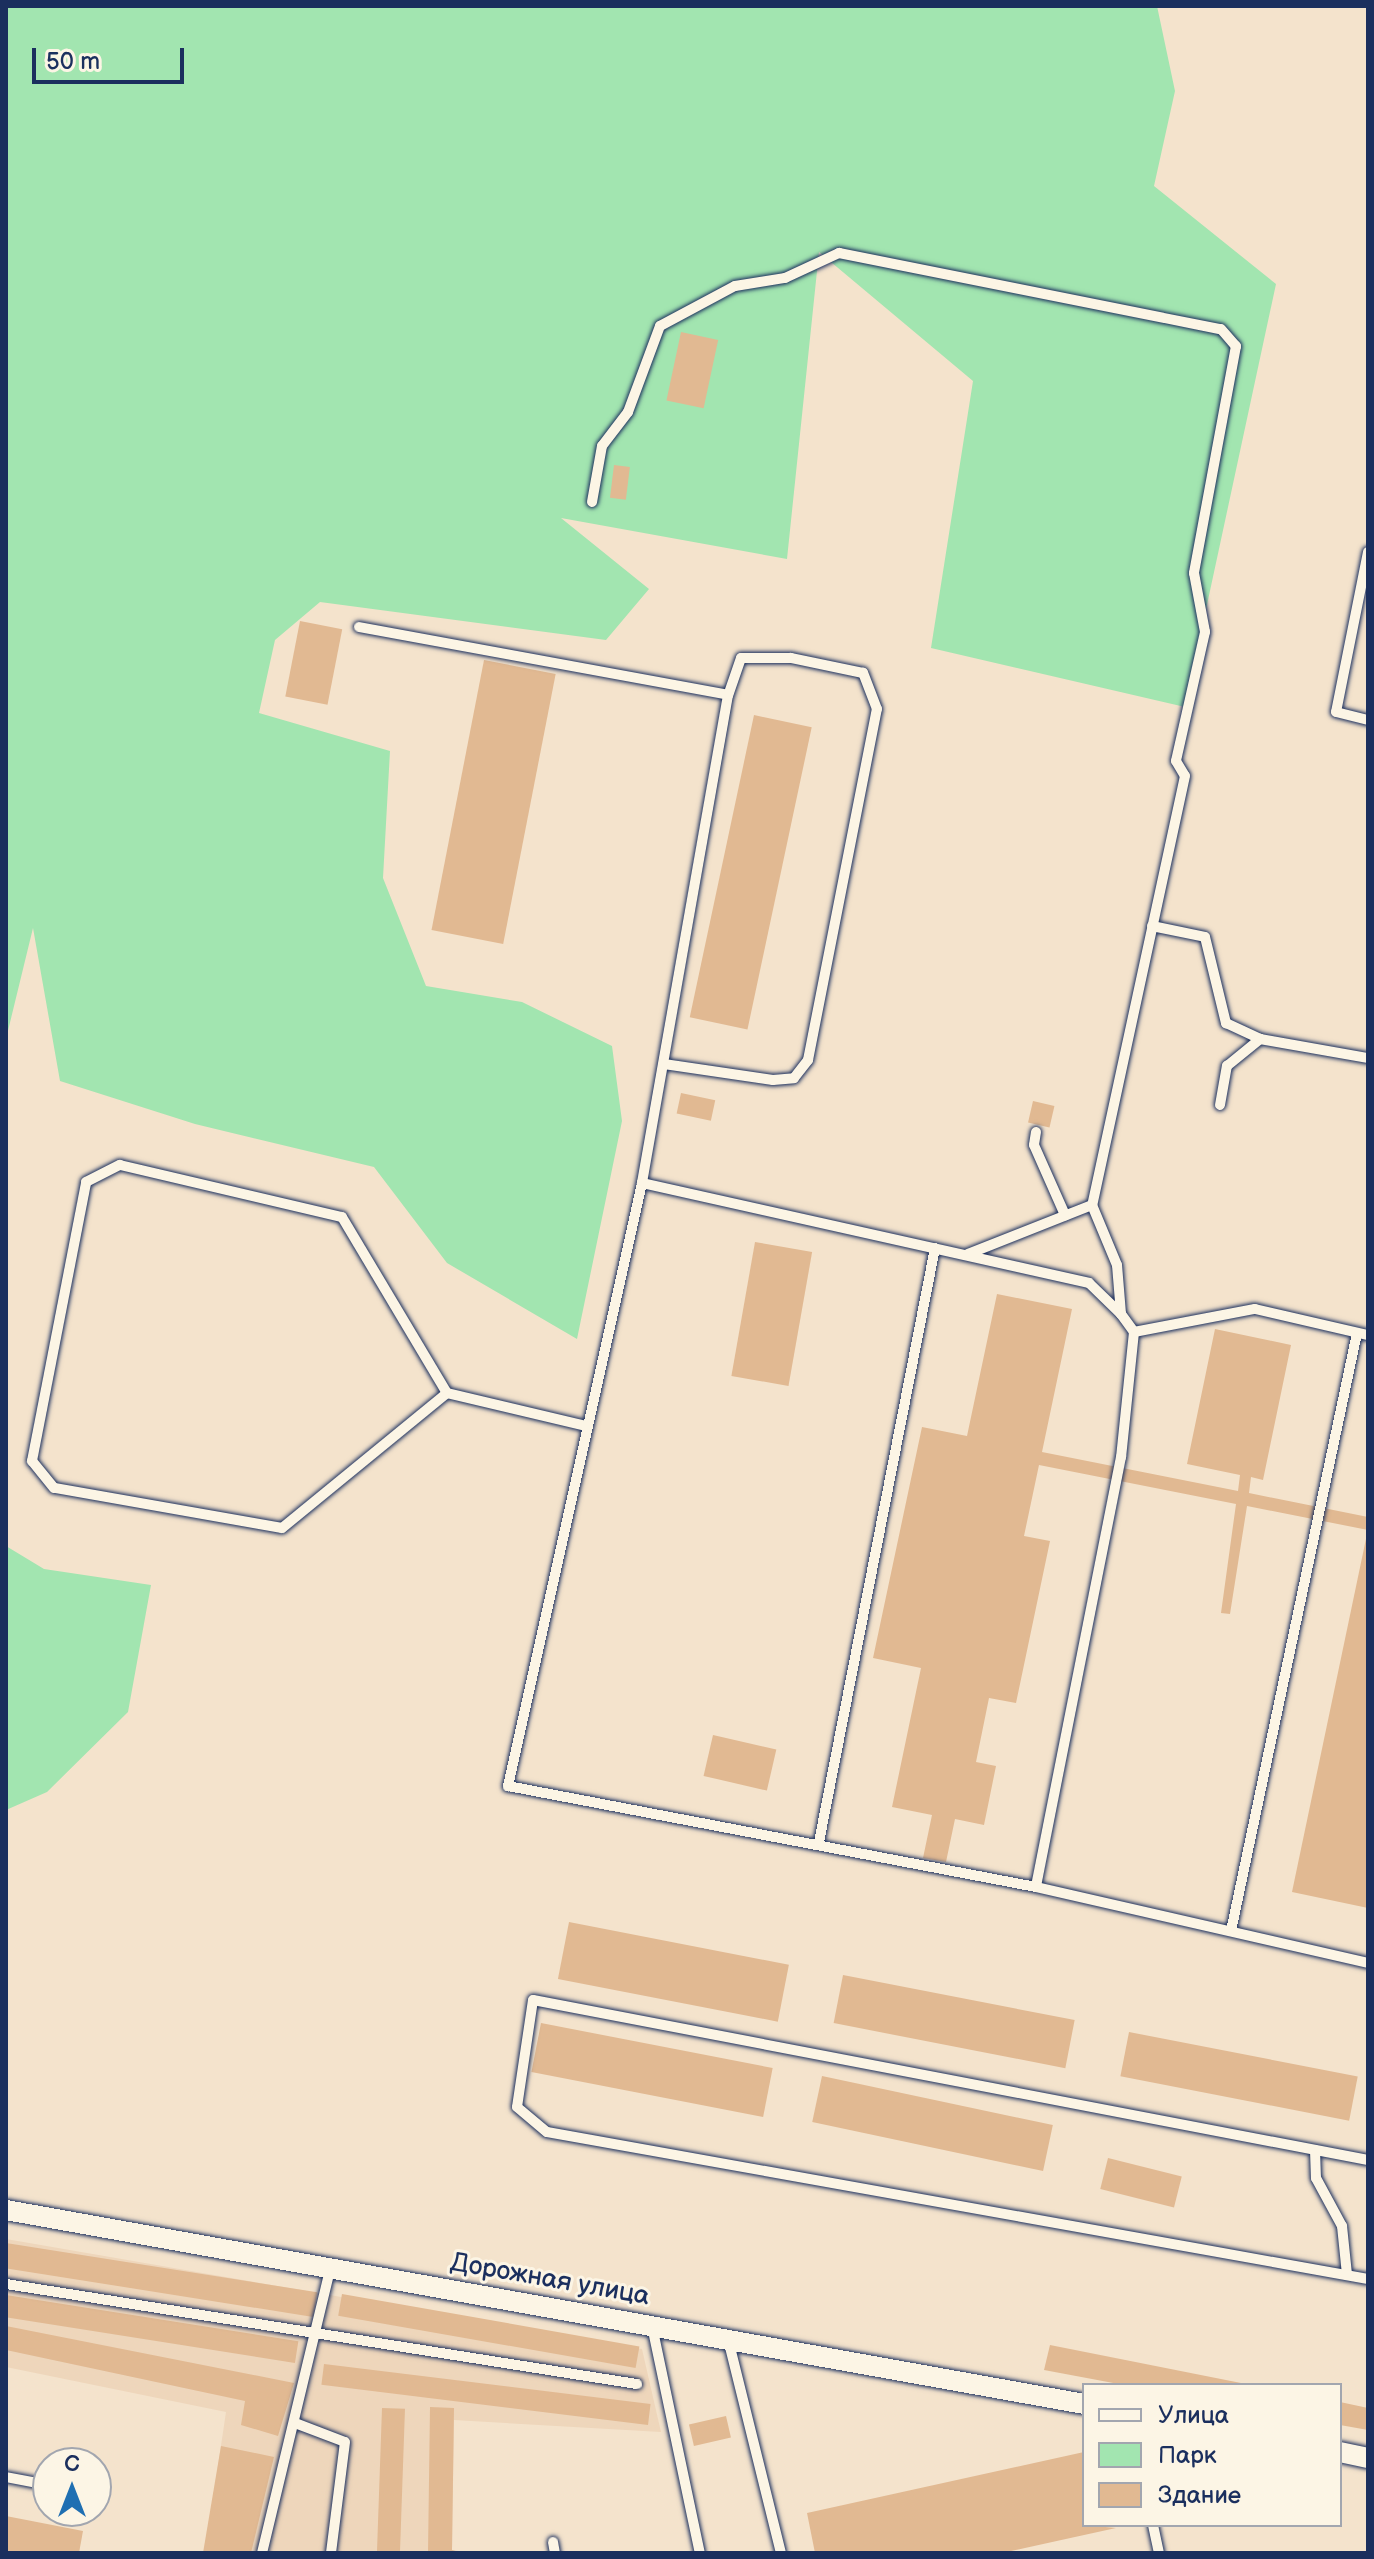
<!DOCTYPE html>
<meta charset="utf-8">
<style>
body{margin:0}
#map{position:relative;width:1374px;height:2559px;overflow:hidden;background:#f4e3cc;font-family:"Balsamiq Sans",sans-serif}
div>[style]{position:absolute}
.built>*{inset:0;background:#eed6bb}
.green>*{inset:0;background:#a2e5b0}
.building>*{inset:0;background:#e1b992;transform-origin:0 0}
.roads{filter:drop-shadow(0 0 2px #1b2f5e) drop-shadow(0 0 2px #1b2f5e)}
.lane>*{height:10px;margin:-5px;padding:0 5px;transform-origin:5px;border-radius:5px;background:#fcf5e5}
.street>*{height:20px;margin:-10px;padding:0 10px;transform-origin:10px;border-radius:10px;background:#fcf5e5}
span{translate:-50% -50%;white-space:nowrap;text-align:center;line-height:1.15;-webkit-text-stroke:6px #fcf5e5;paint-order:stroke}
.street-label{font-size:26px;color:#1b2f5e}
.frame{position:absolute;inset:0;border:8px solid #1b2f5e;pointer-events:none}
.legend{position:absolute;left:1082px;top:2383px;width:260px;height:144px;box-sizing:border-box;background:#fcf5e5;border:2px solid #a2a6af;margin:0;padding:10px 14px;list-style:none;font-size:24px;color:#1b2f5e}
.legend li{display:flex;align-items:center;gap:16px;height:40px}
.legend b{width:40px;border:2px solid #a2a6af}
.north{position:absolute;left:32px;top:2447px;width:80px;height:80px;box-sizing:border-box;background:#fcf5e5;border:2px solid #a2a6af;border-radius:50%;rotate:0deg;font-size:22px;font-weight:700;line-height:32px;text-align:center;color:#1b2f5e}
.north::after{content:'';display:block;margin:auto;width:28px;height:36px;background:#1f6fb2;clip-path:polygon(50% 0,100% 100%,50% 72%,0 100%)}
.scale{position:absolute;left:32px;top:48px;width:152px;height:36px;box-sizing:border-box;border:4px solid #1b2f5e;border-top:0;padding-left:10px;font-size:24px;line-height:28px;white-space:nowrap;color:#1b2f5e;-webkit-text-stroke:6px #fcf5e5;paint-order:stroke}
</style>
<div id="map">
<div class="built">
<i style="clip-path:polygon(6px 2239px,642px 2349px,661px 2432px,454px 2420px,452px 2550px,473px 2553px,205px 2553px,226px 2412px,6px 2367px)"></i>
</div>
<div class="green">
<i style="clip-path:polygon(6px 6px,1157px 6px,1175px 91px,1154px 186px,1276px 284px,1185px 707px,931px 648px,973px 381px,819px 252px,787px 559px,561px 518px,649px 589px,606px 640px,320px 602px,275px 640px,259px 713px,390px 751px,383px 878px,426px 986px,522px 1002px,612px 1046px,622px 1121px,577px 1339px,447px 1263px,374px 1167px,195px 1124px,60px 1081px,33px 928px,6px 1039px)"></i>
<i style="clip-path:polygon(6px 1546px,44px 1569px,151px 1585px,128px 1712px,47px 1792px,6px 1810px)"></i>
</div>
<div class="building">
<i style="left:681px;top:332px;width:38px;height:70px;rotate:12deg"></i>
<i style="left:614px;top:465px;width:16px;height:33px;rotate:7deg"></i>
<i style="left:300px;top:621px;width:43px;height:77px;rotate:11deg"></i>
<i style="left:484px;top:660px;width:73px;height:275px;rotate:11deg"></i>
<i style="left:754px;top:715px;width:59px;height:309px;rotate:12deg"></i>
<i style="left:681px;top:1093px;width:35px;height:21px;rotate:12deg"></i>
<i style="left:1033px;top:1101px;width:22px;height:22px;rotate:13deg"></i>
<i style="left:755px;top:1242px;width:58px;height:136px;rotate:10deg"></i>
<i style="clip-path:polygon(997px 1294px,1072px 1309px,1042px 1452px,1238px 1491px,1240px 1475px,1187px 1464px,1215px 1329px,1291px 1345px,1263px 1480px,1251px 1477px,1249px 1493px,1368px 1517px,1368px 1530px,1247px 1506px,1230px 1614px,1221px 1613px,1236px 1504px,1039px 1465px,1024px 1536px,1050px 1541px,1016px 1703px,989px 1698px,976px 1762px,996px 1766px,984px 1825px,955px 1819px,946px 1862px,923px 1858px,932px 1815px,892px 1807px,921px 1668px,873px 1658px,922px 1427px,967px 1436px)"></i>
<i style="clip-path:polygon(1367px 1534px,1368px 1535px,1368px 1908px,1292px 1892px)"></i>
<i style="left:713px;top:1735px;width:65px;height:42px;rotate:13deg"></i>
<i style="left:569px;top:1922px;width:224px;height:58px;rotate:11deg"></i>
<i style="left:843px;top:1975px;width:236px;height:49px;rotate:11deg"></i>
<i style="left:541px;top:2023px;width:236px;height:50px;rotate:11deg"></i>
<i style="left:1129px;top:2032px;width:233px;height:45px;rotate:11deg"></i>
<i style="left:822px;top:2076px;width:236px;height:47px;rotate:12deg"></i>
<i style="left:1108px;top:2158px;width:76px;height:32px;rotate:14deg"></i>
<i style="left:6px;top:2243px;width:315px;height:25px;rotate:9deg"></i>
<i style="left:342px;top:2294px;width:302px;height:22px;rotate:10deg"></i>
<i style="left:6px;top:2295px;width:296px;height:22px;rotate:9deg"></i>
<i style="clip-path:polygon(6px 2326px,294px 2383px,278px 2436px,241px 2425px,245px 2401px,6px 2350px)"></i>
<i style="clip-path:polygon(1050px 2345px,1246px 2384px,1246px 2385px,1124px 2385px,1044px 2370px)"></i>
<i style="left:324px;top:2364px;width:329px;height:21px;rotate:7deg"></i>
<i style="clip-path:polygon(1340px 2402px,1368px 2408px,1368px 2430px,1340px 2425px)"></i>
<i style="clip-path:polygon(430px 2407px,454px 2408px,452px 2550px,463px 2553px,428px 2553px)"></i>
<i style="left:382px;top:2408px;width:23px;height:145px;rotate:2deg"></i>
<i style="left:726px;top:2416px;width:22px;height:38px;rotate:77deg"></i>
<i style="clip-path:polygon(221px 2446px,274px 2457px,251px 2553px,203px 2553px)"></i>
<i style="clip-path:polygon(1084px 2452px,1084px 2525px,1116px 2528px,1002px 2553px,815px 2553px,807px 2513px)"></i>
<i style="clip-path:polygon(6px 2516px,83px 2531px,79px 2553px,6px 2553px)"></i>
</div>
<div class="roads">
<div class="lane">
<i style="left:592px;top:502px;width:57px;rotate:-79.9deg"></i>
<i style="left:602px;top:446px;width:43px;rotate:-52.6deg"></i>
<i style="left:628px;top:412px;width:92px;rotate:-69.6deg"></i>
<i style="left:660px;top:326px;width:85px;rotate:-28.1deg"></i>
<i style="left:735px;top:286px;width:51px;rotate:-9.1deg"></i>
<i style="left:785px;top:278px;width:60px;rotate:-24.8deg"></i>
<i style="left:839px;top:253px;width:389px;rotate:11.3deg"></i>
<i style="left:1221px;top:329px;width:23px;rotate:49deg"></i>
<i style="left:1236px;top:346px;width:231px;rotate:100.5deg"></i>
<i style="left:1194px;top:573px;width:60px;rotate:79.4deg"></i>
<i style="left:1205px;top:632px;width:132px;rotate:102.7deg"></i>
<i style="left:1176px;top:761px;width:17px;rotate:59deg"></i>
<i style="left:1185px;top:776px;width:439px;rotate:102.2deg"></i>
<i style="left:1092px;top:1205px;width:65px;rotate:67.4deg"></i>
<i style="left:1117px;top:1265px;width:49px;rotate:85.3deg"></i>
<i style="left:1121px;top:1314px;width:22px;rotate:54deg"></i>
<i style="left:1134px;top:1332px;width:126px;rotate:95.9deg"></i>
<i style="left:1121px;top:1457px;width:438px;rotate:101.2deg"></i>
<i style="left:1368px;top:552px;width:163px;rotate:101.3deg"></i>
<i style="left:1336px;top:712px;width:33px;rotate:14deg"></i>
<i style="left:359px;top:627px;width:375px;rotate:10.4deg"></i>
<i style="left:728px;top:695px;width:496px;rotate:100deg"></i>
<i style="left:642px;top:1183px;width:618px;rotate:102.53deg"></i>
<i style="left:508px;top:1786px;width:538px;rotate:10.83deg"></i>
<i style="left:1036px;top:1887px;width:341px;rotate:12.9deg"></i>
<i style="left:1152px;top:926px;width:54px;rotate:11.7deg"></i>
<i style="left:1205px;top:937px;width:89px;rotate:76.3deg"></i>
<i style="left:1226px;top:1023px;width:38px;rotate:25deg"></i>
<i style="left:1260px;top:1039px;width:110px;rotate:10deg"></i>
<i style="left:664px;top:1064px;width:110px;rotate:8.4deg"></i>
<i style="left:773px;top:1080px;width:21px;rotate:-5deg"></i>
<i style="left:794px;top:1078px;width:23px;rotate:-52deg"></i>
<i style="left:808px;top:1060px;width:358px;rotate:-78.9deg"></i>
<i style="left:877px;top:709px;width:39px;rotate:-111deg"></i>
<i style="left:863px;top:673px;width:74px;rotate:-168.2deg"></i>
<i style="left:791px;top:658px;width:50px;rotate:180deg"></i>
<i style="left:741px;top:658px;width:39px;rotate:109deg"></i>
<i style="left:1220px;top:1105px;width:40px;rotate:-80deg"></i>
<i style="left:1227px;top:1066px;width:43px;rotate:-39.3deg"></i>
<i style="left:1036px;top:1132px;width:13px;rotate:99deg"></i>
<i style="left:1034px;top:1145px;width:77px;rotate:66.1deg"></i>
<i style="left:642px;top:1183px;width:458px;rotate:12.6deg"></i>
<i style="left:1089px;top:1283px;width:45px;rotate:44.1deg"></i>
<i style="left:968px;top:1254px;width:133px;rotate:-21.6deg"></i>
<i style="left:1134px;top:1332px;width:123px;rotate:-10.8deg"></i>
<i style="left:1255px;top:1309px;width:116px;rotate:13deg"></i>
<i style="left:447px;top:1393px;width:213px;rotate:140.7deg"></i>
<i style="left:282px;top:1528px;width:231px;rotate:-170deg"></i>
<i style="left:54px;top:1488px;width:35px;rotate:-129deg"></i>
<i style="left:32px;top:1461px;width:284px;rotate:-79deg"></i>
<i style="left:86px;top:1182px;width:38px;rotate:-27deg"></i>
<i style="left:120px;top:1165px;width:228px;rotate:13.2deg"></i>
<i style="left:342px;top:1217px;width:205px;rotate:59.2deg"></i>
<i style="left:447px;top:1393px;width:144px;rotate:13.3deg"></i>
<i style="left:819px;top:1842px;width:605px;rotate:-78.95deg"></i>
<i style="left:1231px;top:1931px;width:611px;rotate:-78.1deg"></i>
<i style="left:1315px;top:2150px;width:28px;rotate:88deg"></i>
<i style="left:1316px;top:2178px;width:55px;rotate:61.6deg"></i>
<i style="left:1342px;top:2226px;width:48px;rotate:84.1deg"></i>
<i style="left:1368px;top:2160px;width:850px;rotate:-169.15deg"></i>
<i style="left:533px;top:2000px;width:108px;rotate:98.5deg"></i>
<i style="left:517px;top:2107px;width:39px;rotate:40deg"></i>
<i style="left:547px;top:2132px;width:834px;rotate:10.15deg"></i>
<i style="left:6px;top:2284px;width:639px;rotate:9.01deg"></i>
<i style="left:652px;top:2326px;width:232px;rotate:78.1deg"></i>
<i style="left:728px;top:2339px;width:220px;rotate:76.1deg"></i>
<i style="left:295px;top:2423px;width:53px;rotate:20.8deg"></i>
<i style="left:345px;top:2442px;width:112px;rotate:97.2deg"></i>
<i style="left:6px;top:2477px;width:43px;rotate:10.8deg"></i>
<i style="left:1153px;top:2525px;width:29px;rotate:78deg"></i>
<i style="left:553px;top:2542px;width:11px;rotate:80deg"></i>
<i style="left:262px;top:2553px;width:292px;rotate:-76.5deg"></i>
</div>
<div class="street">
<i style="left:6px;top:2210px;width:1095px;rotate:10.2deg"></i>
<i style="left:1340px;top:2452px;width:29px;rotate:12deg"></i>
</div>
</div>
<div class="street-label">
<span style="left:550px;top:2280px;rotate:10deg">Дорожная улица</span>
</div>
<div class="frame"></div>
<ul class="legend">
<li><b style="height:10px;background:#fcf5e5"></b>Улица</li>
<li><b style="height:22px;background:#a2e5b0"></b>Парк</li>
<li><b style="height:22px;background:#e1b992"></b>Здание</li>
</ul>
<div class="north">С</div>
<div class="scale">50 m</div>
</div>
